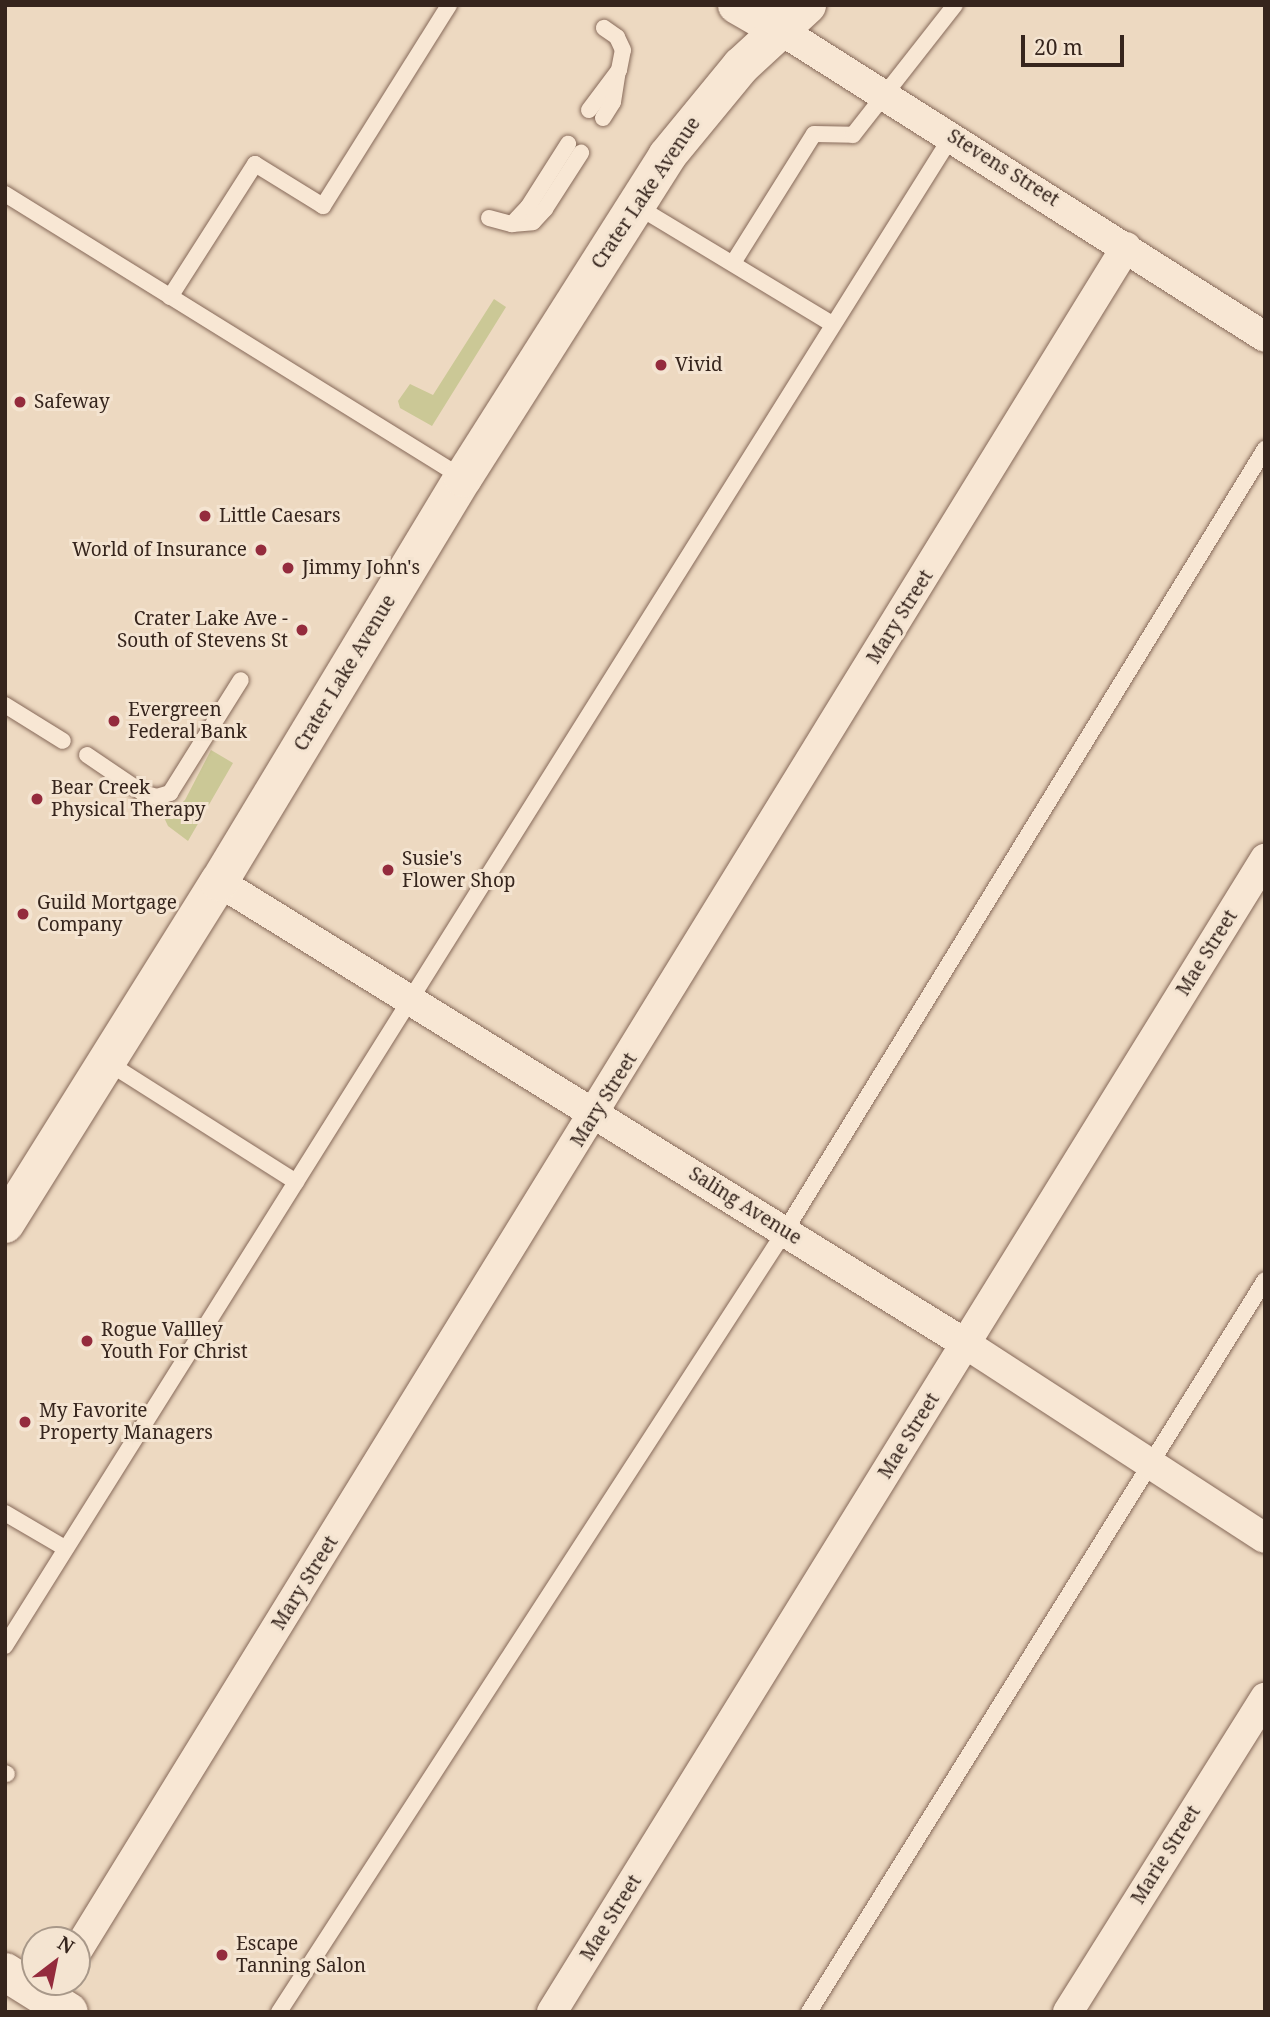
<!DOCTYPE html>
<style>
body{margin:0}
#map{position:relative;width:1270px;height:2017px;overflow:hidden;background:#edd9c1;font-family:"Noto Serif",serif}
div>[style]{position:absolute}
.green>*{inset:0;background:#cbc896}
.roads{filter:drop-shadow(0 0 2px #866959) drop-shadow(0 0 2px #866959)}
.lane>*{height:16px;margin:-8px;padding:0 8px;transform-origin:8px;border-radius:8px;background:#f8e7d4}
.street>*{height:30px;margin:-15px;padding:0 15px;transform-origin:15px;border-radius:15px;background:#f8e7d4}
.secondary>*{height:38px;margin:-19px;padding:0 19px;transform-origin:19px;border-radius:19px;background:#f8e7d4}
.dots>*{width:19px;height:19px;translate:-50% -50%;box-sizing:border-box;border:4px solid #f4e4d1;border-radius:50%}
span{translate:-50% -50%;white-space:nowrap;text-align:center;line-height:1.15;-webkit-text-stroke:6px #f4e4d1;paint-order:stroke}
.street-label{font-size:19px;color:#36251d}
.poi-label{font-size:19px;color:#36251d}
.left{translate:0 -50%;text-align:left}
.right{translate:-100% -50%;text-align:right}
.frame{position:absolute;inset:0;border:7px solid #36251d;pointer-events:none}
.north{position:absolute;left:21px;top:1926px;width:70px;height:70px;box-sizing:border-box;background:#f4e4d1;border:2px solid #a89889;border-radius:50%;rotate:32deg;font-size:19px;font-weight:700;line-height:28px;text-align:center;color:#36251d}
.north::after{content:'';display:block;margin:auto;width:24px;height:32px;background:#942b3d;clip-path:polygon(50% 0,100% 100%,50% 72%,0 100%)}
.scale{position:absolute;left:1021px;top:35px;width:103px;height:32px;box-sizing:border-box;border:4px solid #36251d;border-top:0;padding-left:9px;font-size:21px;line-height:24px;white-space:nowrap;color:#36251d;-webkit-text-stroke:5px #f4e4d1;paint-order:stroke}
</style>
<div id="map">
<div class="green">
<i style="clip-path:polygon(494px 299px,506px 307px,432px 426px,400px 408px,398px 401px,410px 384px,433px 395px)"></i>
<i style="clip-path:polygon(211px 750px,233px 763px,188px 841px,168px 826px,161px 811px,170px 814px,185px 800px)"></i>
</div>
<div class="roads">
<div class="lane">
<i style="left:589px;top:110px;width:50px;rotate:-53.1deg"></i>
<i style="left:619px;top:70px;width:20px;rotate:-79deg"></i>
<i style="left:623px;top:50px;width:14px;rotate:-115deg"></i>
<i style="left:617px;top:37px;width:16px;rotate:-145deg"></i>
<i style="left:603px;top:118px;width:19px;rotate:-58deg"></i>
<i style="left:613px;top:102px;width:30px;rotate:-81deg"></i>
<i style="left:5px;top:194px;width:539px;rotate:31.8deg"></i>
<i style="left:635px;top:205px;width:230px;rotate:31.1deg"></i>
<i style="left:489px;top:218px;width:24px;rotate:15deg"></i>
<i style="left:512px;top:224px;width:23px;rotate:-47deg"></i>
<i style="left:528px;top:207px;width:75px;rotate:-57.6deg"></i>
<i style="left:512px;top:224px;width:21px;rotate:-5deg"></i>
<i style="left:533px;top:222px;width:18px;rotate:-47deg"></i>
<i style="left:545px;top:209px;width:67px;rotate:-57.3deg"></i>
<i style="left:733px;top:263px;width:152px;rotate:-57.9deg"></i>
<i style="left:814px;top:134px;width:39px;rotate:1deg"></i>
<i style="left:853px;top:135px;width:165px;rotate:-51.9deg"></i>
<i style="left:170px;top:297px;width:158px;rotate:-57.4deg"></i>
<i style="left:255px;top:164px;width:80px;rotate:31.7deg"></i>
<i style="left:323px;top:206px;width:237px;rotate:-57.9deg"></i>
<i style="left:5px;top:705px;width:68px;rotate:31.8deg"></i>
<i style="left:87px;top:755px;width:68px;rotate:34.2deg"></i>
<i style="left:143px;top:793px;width:15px;rotate:16deg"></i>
<i style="left:157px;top:797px;width:14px;rotate:-17deg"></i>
<i style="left:170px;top:793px;width:133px;rotate:-57.9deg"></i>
<i style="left:107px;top:1062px;width:224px;rotate:32.4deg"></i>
<i style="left:5px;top:1513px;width:69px;rotate:30.3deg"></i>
<i style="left:5px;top:1646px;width:1782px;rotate:-57.91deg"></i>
<i style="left:5px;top:1773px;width:2px;rotate:27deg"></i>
<i style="left:279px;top:2012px;width:931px;rotate:-57.06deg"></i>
<i style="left:785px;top:1231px;width:918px;rotate:-58.46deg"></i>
<i style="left:809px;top:2012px;width:862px;rotate:-58.08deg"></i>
</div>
<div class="street">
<i style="left:779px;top:29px;width:575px;rotate:32.36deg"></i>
<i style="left:219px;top:882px;width:878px;rotate:31.74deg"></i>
<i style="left:966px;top:1344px;width:356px;rotate:33deg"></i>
<i style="left:77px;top:1951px;width:2001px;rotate:-58.38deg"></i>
<i style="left:552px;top:2012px;width:1356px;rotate:-58.27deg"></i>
<i style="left:1068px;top:2012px;width:371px;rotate:-57.9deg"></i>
</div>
<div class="secondary">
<i style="left:737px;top:5px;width:48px;rotate:29.7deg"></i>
<i style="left:5px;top:1224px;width:403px;rotate:-58deg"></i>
<i style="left:219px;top:882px;width:472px;rotate:-58.9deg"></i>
<i style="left:463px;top:478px;width:381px;rotate:-57.6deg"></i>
<i style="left:667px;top:156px;width:117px;rotate:-50.6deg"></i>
<i style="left:741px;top:66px;width:90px;rotate:-42.7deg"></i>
<i style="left:5px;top:1972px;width:75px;rotate:32deg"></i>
</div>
</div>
<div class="dots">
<i style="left:661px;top:365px;background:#942b3d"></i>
<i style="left:20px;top:402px;background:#942b3d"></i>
<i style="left:205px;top:516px;background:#942b3d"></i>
<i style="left:261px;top:550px;background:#942b3d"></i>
<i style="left:288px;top:568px;background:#942b3d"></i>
<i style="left:302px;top:630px;background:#942b3d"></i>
<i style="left:114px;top:721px;background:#942b3d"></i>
<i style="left:37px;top:799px;background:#942b3d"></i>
<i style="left:388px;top:870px;background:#942b3d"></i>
<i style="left:23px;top:914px;background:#942b3d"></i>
<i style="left:87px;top:1341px;background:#942b3d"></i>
<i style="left:25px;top:1422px;background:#942b3d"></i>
<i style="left:222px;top:1955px;background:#942b3d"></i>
</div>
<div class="street-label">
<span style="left:1003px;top:168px;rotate:32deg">Stevens Street</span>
<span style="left:646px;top:193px;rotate:-56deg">Crater Lake Avenue</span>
<span style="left:900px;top:617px;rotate:-58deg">Mary Street</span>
<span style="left:345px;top:673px;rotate:-59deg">Crater Lake Avenue</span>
<span style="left:1207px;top:953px;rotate:-58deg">Mae Street</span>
<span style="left:604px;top:1100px;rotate:-58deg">Mary Street</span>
<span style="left:745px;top:1206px;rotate:32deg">Saling Avenue</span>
<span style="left:909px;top:1436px;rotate:-58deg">Mae Street</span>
<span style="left:305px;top:1583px;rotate:-58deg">Mary Street</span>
<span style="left:1166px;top:1855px;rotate:-58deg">Marie Street</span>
<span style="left:611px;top:1918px;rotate:-58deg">Mae Street</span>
</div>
<div class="poi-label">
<span class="left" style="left:675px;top:365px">Vivid</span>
<span class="left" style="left:34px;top:402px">Safeway</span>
<span class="left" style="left:219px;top:516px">Little Caesars</span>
<span class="right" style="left:247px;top:550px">World of Insurance</span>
<span class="left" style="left:302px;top:568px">Jimmy John's</span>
<span class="right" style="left:288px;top:630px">Crater Lake Ave -<br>South of Stevens St</span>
<span class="left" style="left:128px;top:721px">Evergreen<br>Federal Bank</span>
<span class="left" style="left:51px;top:799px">Bear Creek<br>Physical Therapy</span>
<span class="left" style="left:402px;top:870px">Susie's<br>Flower Shop</span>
<span class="left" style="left:37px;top:914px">Guild Mortgage<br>Company</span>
<span class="left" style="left:101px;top:1341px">Rogue Vallley<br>Youth For Christ</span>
<span class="left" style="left:39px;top:1422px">My Favorite<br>Property Managers</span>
<span class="left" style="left:236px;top:1955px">Escape<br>Tanning Salon</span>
</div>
<div class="frame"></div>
<div class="north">N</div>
<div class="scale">20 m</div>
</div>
